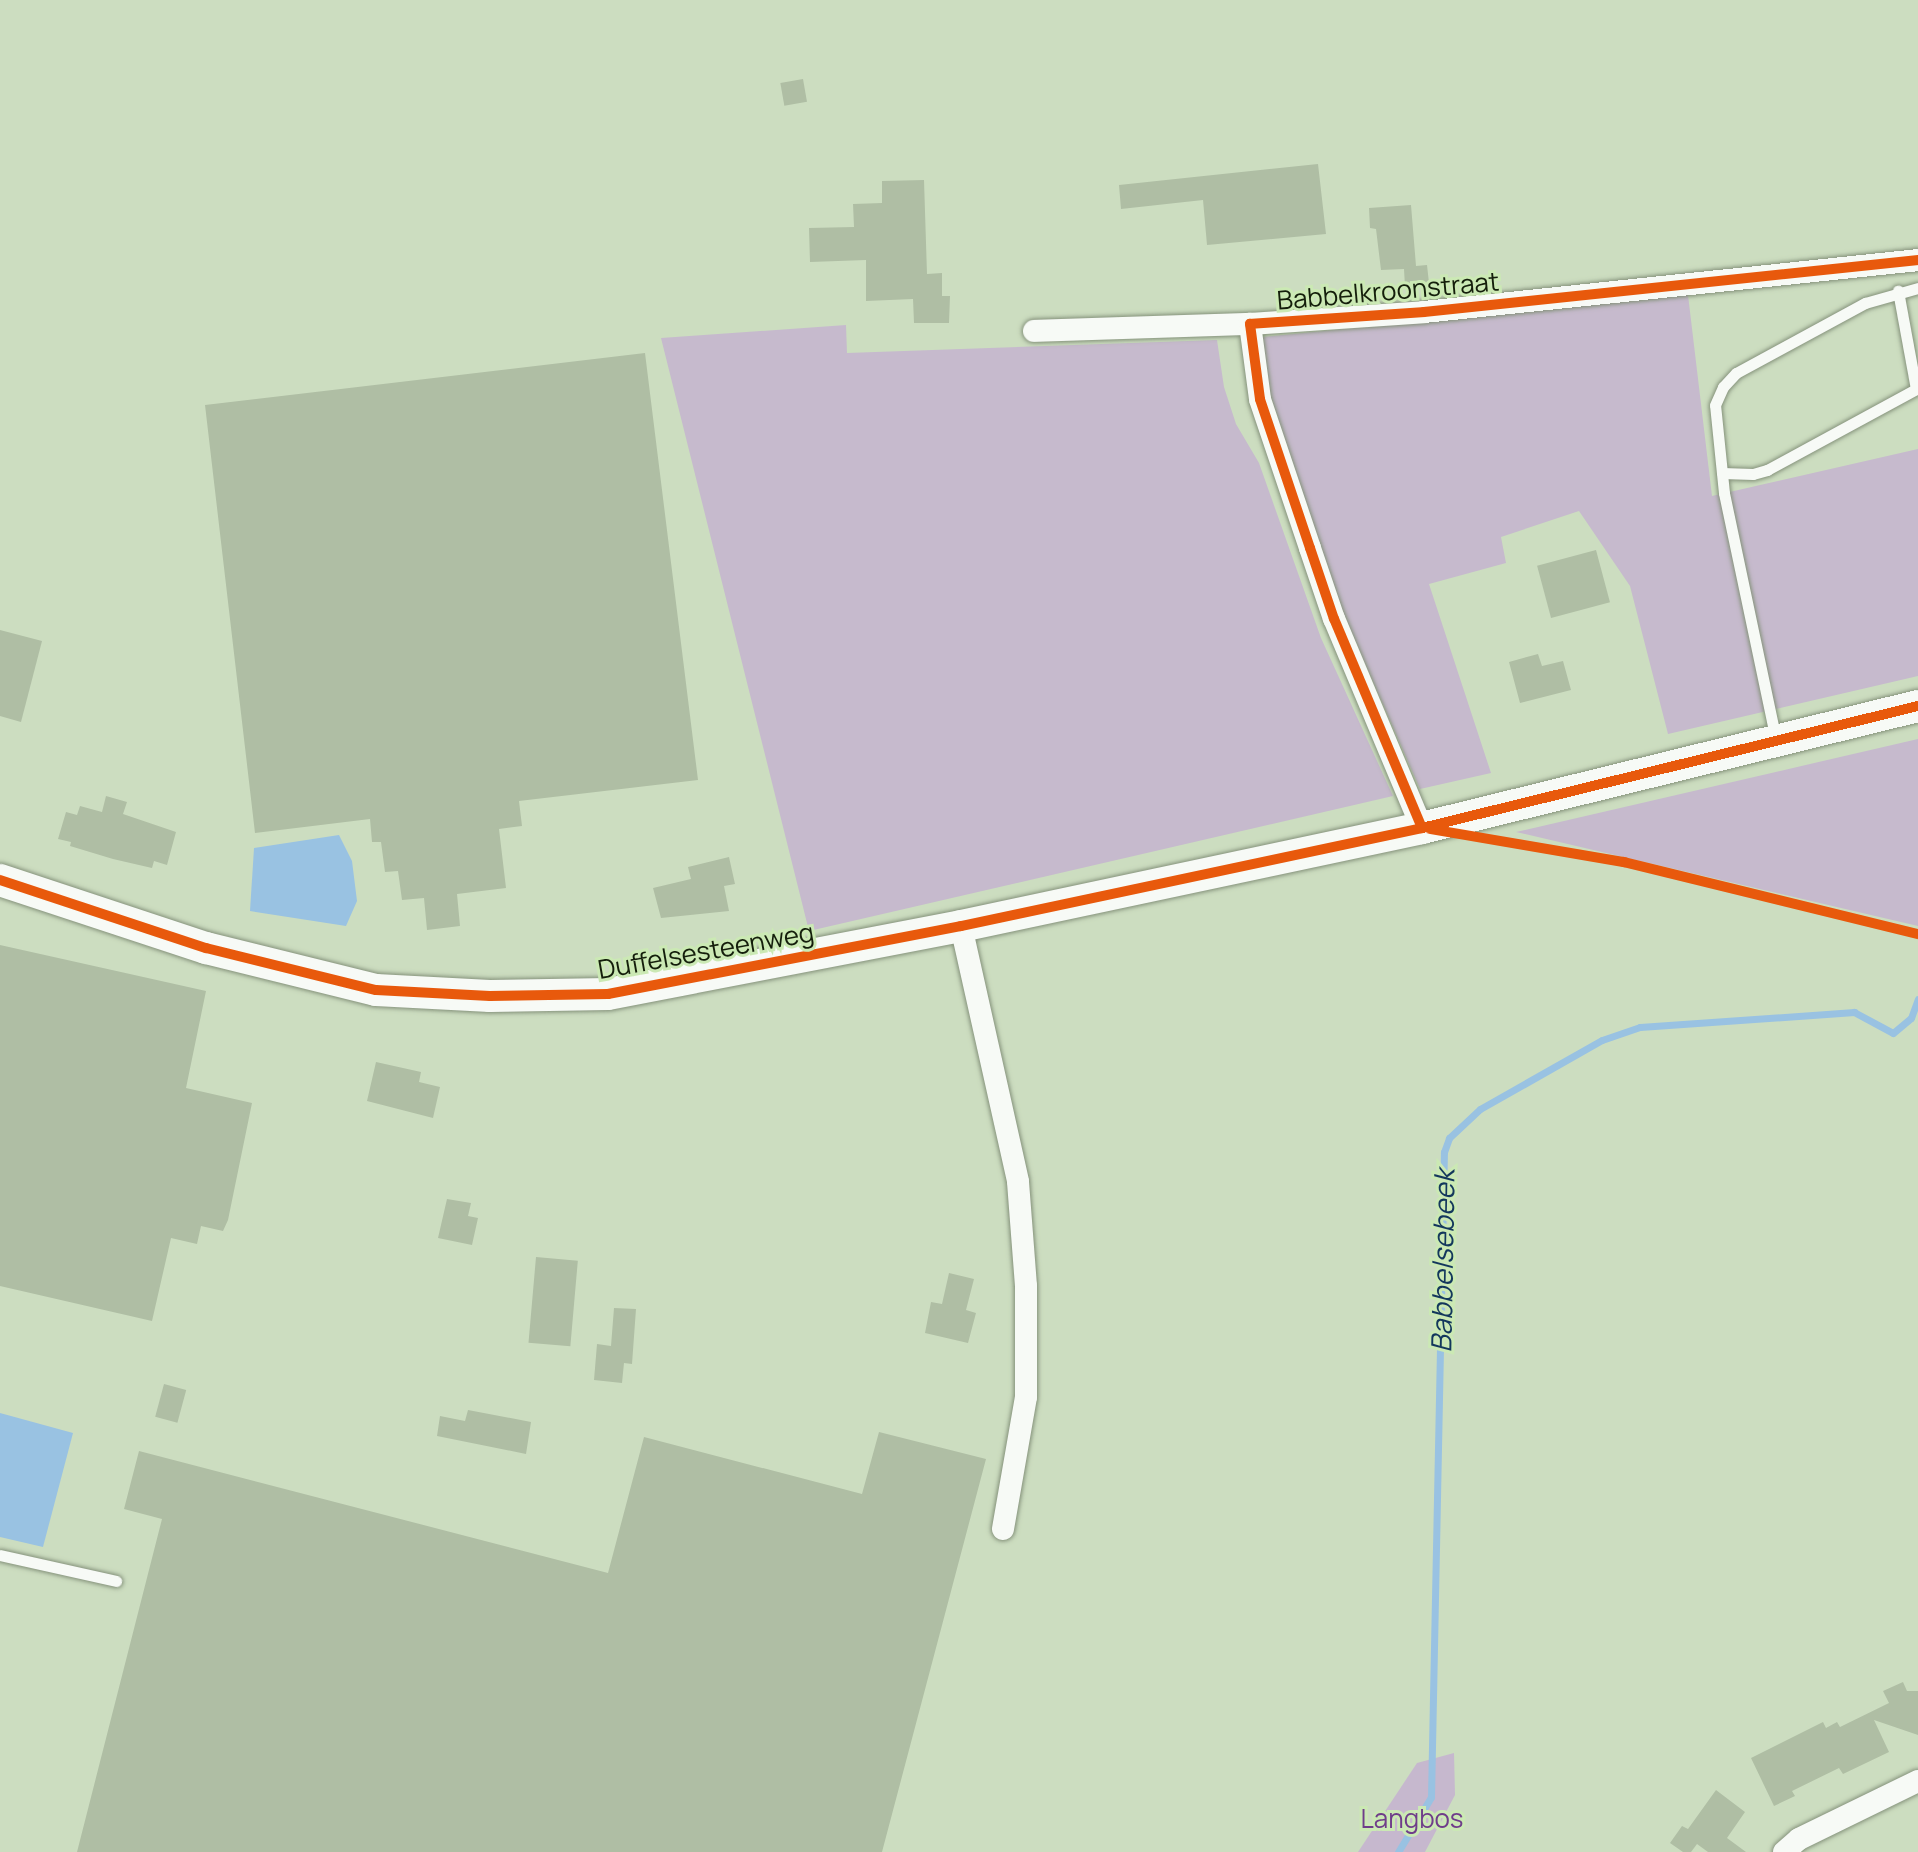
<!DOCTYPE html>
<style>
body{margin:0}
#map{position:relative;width:1918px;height:1852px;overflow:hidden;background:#ccddc0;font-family:Manrope,sans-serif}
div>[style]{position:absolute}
.green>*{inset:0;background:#c6bacd}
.forest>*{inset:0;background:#c6b8ce}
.water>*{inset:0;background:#99c2e2}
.stream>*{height:7px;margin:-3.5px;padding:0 3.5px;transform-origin:3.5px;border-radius:3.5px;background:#99c2e2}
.building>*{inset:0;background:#afbea4;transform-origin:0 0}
.roads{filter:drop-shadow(0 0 2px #85927b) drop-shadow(0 0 2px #85927b)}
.lane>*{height:11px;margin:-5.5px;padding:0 5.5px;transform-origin:5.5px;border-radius:5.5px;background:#f7faf6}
.street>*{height:22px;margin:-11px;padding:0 11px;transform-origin:11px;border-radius:11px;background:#f7faf6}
.secondary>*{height:32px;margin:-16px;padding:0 16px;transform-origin:16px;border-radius:16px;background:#f7faf6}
.cycleway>*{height:10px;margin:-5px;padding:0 5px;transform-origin:5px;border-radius:5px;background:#e8590c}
span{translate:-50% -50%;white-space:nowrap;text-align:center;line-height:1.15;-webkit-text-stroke:6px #cbe9b4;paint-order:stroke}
.street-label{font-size:26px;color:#141e0b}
.park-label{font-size:26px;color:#6f3d8a}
.water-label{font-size:28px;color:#13375c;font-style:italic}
</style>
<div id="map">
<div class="green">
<i style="clip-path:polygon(1688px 295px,1712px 496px,1918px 449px,1918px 676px,1668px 734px,1630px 586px,1579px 511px,1501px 537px,1506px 563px,1429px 584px,1491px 773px,1420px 789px,1338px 602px,1269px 391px,1263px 337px)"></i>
<i style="clip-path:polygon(846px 325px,847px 353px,1217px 340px,1224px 387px,1236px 424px,1259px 463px,1321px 638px,1393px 796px,809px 931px,661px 338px)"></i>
<i style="clip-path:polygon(1918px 739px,1918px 926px,1516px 832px)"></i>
</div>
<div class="forest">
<i style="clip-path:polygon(1454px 1753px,1455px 1795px,1425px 1852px,1358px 1852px,1417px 1763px)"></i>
</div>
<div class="water">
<i style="clip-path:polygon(339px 835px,352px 861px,357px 901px,346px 926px,250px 911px,254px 848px)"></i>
<i style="clip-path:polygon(0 1413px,73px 1433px,43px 1547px,0 1537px)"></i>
</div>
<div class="stream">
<i style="left:1398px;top:1852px;width:64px;rotate:-59deg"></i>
<i style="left:1431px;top:1797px;width:645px;rotate:-88.85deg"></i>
<i style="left:1444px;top:1152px;width:15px;rotate:-70deg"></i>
<i style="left:1449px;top:1138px;width:42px;rotate:-43.1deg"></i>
<i style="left:1480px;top:1109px;width:140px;rotate:-29.5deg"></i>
<i style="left:1602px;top:1040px;width:40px;rotate:-18.9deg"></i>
<i style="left:1640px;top:1027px;width:215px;rotate:-4deg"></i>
<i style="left:1854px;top:1012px;width:44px;rotate:28.3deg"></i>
<i style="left:1893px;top:1033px;width:23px;rotate:-40deg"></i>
<i style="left:1911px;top:1018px;width:20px;rotate:-70deg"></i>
</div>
<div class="building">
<i style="left:803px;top:79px;width:23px;height:23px;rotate:80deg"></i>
<i style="clip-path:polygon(1318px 164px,1326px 234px,1207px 245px,1203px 200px,1121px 209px,1119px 185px)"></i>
<i style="clip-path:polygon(924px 180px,927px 274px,942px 273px,942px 296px,950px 296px,949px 323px,914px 323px,913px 299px,866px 301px,866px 260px,810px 262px,809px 228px,854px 227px,853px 204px,882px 203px,882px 181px)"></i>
<i style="clip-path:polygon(1411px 205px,1416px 266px,1427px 265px,1429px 283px,1405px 287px,1404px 269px,1381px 270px,1376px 229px,1370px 228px,1369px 208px)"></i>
<i style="clip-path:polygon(645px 353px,698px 780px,519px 801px,522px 826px,499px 829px,506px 888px,457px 894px,460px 926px,427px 930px,424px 898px,402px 900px,398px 871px,385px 872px,381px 842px,372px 842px,370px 819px,255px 833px,205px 405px)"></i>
<i style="left:1596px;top:550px;width:54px;height:61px;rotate:75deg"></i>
<i style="clip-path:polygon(0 630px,42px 641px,21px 722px,0 716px)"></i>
<i style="clip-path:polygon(1538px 654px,1542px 666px,1563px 661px,1571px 690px,1520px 703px,1509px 662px)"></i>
<i style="clip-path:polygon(106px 796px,127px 802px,123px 814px,176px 832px,167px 865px,154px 861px,152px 868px,113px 859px,70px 846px,71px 842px,58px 839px,66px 812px,77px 815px,80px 806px,102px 812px)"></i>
<i style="clip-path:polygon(729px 857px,735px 884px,724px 886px,729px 911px,661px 918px,653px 888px,691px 879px,688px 867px)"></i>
<i style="clip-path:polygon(0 945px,206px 991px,186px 1088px,252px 1103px,228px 1220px,223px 1231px,201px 1226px,197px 1244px,171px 1238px,152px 1321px,0 1286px)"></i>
<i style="clip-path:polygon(376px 1062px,421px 1072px,419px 1082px,440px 1087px,433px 1118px,367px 1101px)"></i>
<i style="clip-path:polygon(447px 1199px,471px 1203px,468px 1216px,478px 1218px,472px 1245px,438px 1238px)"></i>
<i style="left:536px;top:1257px;width:42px;height:86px;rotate:5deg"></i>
<i style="clip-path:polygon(949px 1273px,974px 1279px,966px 1310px,976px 1313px,968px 1343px,925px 1333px,931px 1302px,942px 1304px)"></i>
<i style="clip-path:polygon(614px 1308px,636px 1309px,632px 1364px,624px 1363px,622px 1383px,594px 1380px,597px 1344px,611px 1346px)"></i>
<i style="left:164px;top:1384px;width:23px;height:34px;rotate:15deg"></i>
<i style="clip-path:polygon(468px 1410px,531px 1422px,526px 1454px,437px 1436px,440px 1416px,465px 1421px)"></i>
<i style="clip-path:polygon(879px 1432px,986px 1459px,882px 1852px,77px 1852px,162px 1519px,124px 1509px,139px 1451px,608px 1573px,644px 1437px,862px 1494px)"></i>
<i style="clip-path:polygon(1903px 1682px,1907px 1691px,1918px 1691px,1918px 1735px,1874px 1720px,1889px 1752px,1843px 1774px,1839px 1768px,1792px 1791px,1795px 1796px,1774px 1806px,1751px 1758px,1823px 1722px,1826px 1728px,1837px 1722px,1840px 1727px,1889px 1703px,1883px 1691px)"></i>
<i style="clip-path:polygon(1716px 1790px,1745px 1812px,1727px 1838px,1746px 1852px,1708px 1852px,1697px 1844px,1691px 1852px,1683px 1852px,1670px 1843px,1682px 1826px,1688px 1829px)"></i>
</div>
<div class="roads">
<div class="lane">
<i style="left:1722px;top:473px;width:31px;rotate:2deg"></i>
<i style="left:1753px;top:474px;width:15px;rotate:-16deg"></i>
<i style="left:1767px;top:470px;width:170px;rotate:-28.5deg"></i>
<i style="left:1916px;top:389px;width:100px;rotate:-100.4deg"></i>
<i style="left:1776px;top:740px;width:252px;rotate:-101.9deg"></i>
<i style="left:1724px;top:493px;width:88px;rotate:-95.8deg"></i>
<i style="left:1715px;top:405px;width:20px;rotate:-66deg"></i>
<i style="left:1723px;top:387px;width:19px;rotate:-47deg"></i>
<i style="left:1736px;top:373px;width:147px;rotate:-28.5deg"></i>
<i style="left:1865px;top:303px;width:55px;rotate:-15.8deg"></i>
<i style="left:0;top:1555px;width:119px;rotate:12.6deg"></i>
</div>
<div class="street">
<i style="left:1034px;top:331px;width:216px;rotate:-1.9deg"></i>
<i style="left:1422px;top:828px;width:227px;rotate:-112.8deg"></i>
<i style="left:1334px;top:619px;width:75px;rotate:-108.7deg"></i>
<i style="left:1310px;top:548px;width:157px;rotate:-108.6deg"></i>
<i style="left:1260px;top:399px;width:76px;rotate:-97.6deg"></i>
<i style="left:1250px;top:324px;width:174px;rotate:-3.9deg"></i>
<i style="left:1424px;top:312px;width:497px;rotate:-6deg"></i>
<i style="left:961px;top:926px;width:262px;rotate:77.4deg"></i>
<i style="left:1018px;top:1182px;width:104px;rotate:85.6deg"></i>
<i style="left:1026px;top:1286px;width:111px;rotate:90deg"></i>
<i style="left:1026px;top:1397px;width:134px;rotate:99.9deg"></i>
<i style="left:1784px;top:1852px;width:20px;rotate:-41deg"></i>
<i style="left:1799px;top:1839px;width:132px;rotate:-26deg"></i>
</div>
<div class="secondary">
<i style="left:0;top:880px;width:217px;rotate:18.3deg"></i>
<i style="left:206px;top:948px;width:175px;rotate:13.9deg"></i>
<i style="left:376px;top:990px;width:114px;rotate:3deg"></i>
<i style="left:490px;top:996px;width:118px;rotate:-1deg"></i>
<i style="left:608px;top:994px;width:359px;rotate:-10.9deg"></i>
<i style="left:961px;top:926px;width:471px;rotate:-12deg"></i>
<i style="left:1422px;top:828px;width:511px;rotate:-13.82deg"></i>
</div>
</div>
<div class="cycleway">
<i style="left:1422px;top:828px;width:227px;rotate:-112.8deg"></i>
<i style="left:1334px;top:619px;width:75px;rotate:-108.7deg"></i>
<i style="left:1310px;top:548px;width:157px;rotate:-108.6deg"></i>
<i style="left:1260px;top:399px;width:76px;rotate:-97.6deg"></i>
<i style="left:1250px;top:324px;width:174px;rotate:-3.9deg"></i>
<i style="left:1424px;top:312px;width:497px;rotate:-6deg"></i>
<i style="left:1430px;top:829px;width:197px;rotate:9.7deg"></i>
<i style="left:1624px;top:862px;width:303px;rotate:13.8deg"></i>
<i style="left:0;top:880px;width:217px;rotate:18.3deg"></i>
<i style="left:206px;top:948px;width:175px;rotate:13.9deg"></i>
<i style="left:376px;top:990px;width:114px;rotate:3deg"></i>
<i style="left:490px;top:996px;width:118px;rotate:-1deg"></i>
<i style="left:608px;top:994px;width:359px;rotate:-10.9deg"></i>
<i style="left:961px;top:926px;width:471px;rotate:-12deg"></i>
<i style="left:1422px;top:828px;width:511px;rotate:-13.82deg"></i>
</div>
<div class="street-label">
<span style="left:1388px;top:291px;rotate:-5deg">Babbelkroonstraat</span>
<span style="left:706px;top:951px;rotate:-10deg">Duffelsesteenweg</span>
</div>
<div class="park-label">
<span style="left:1412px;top:1819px">Langbos</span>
</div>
<div class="water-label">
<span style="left:1442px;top:1261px;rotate:-89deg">Babbelsebeek</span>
</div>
</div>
